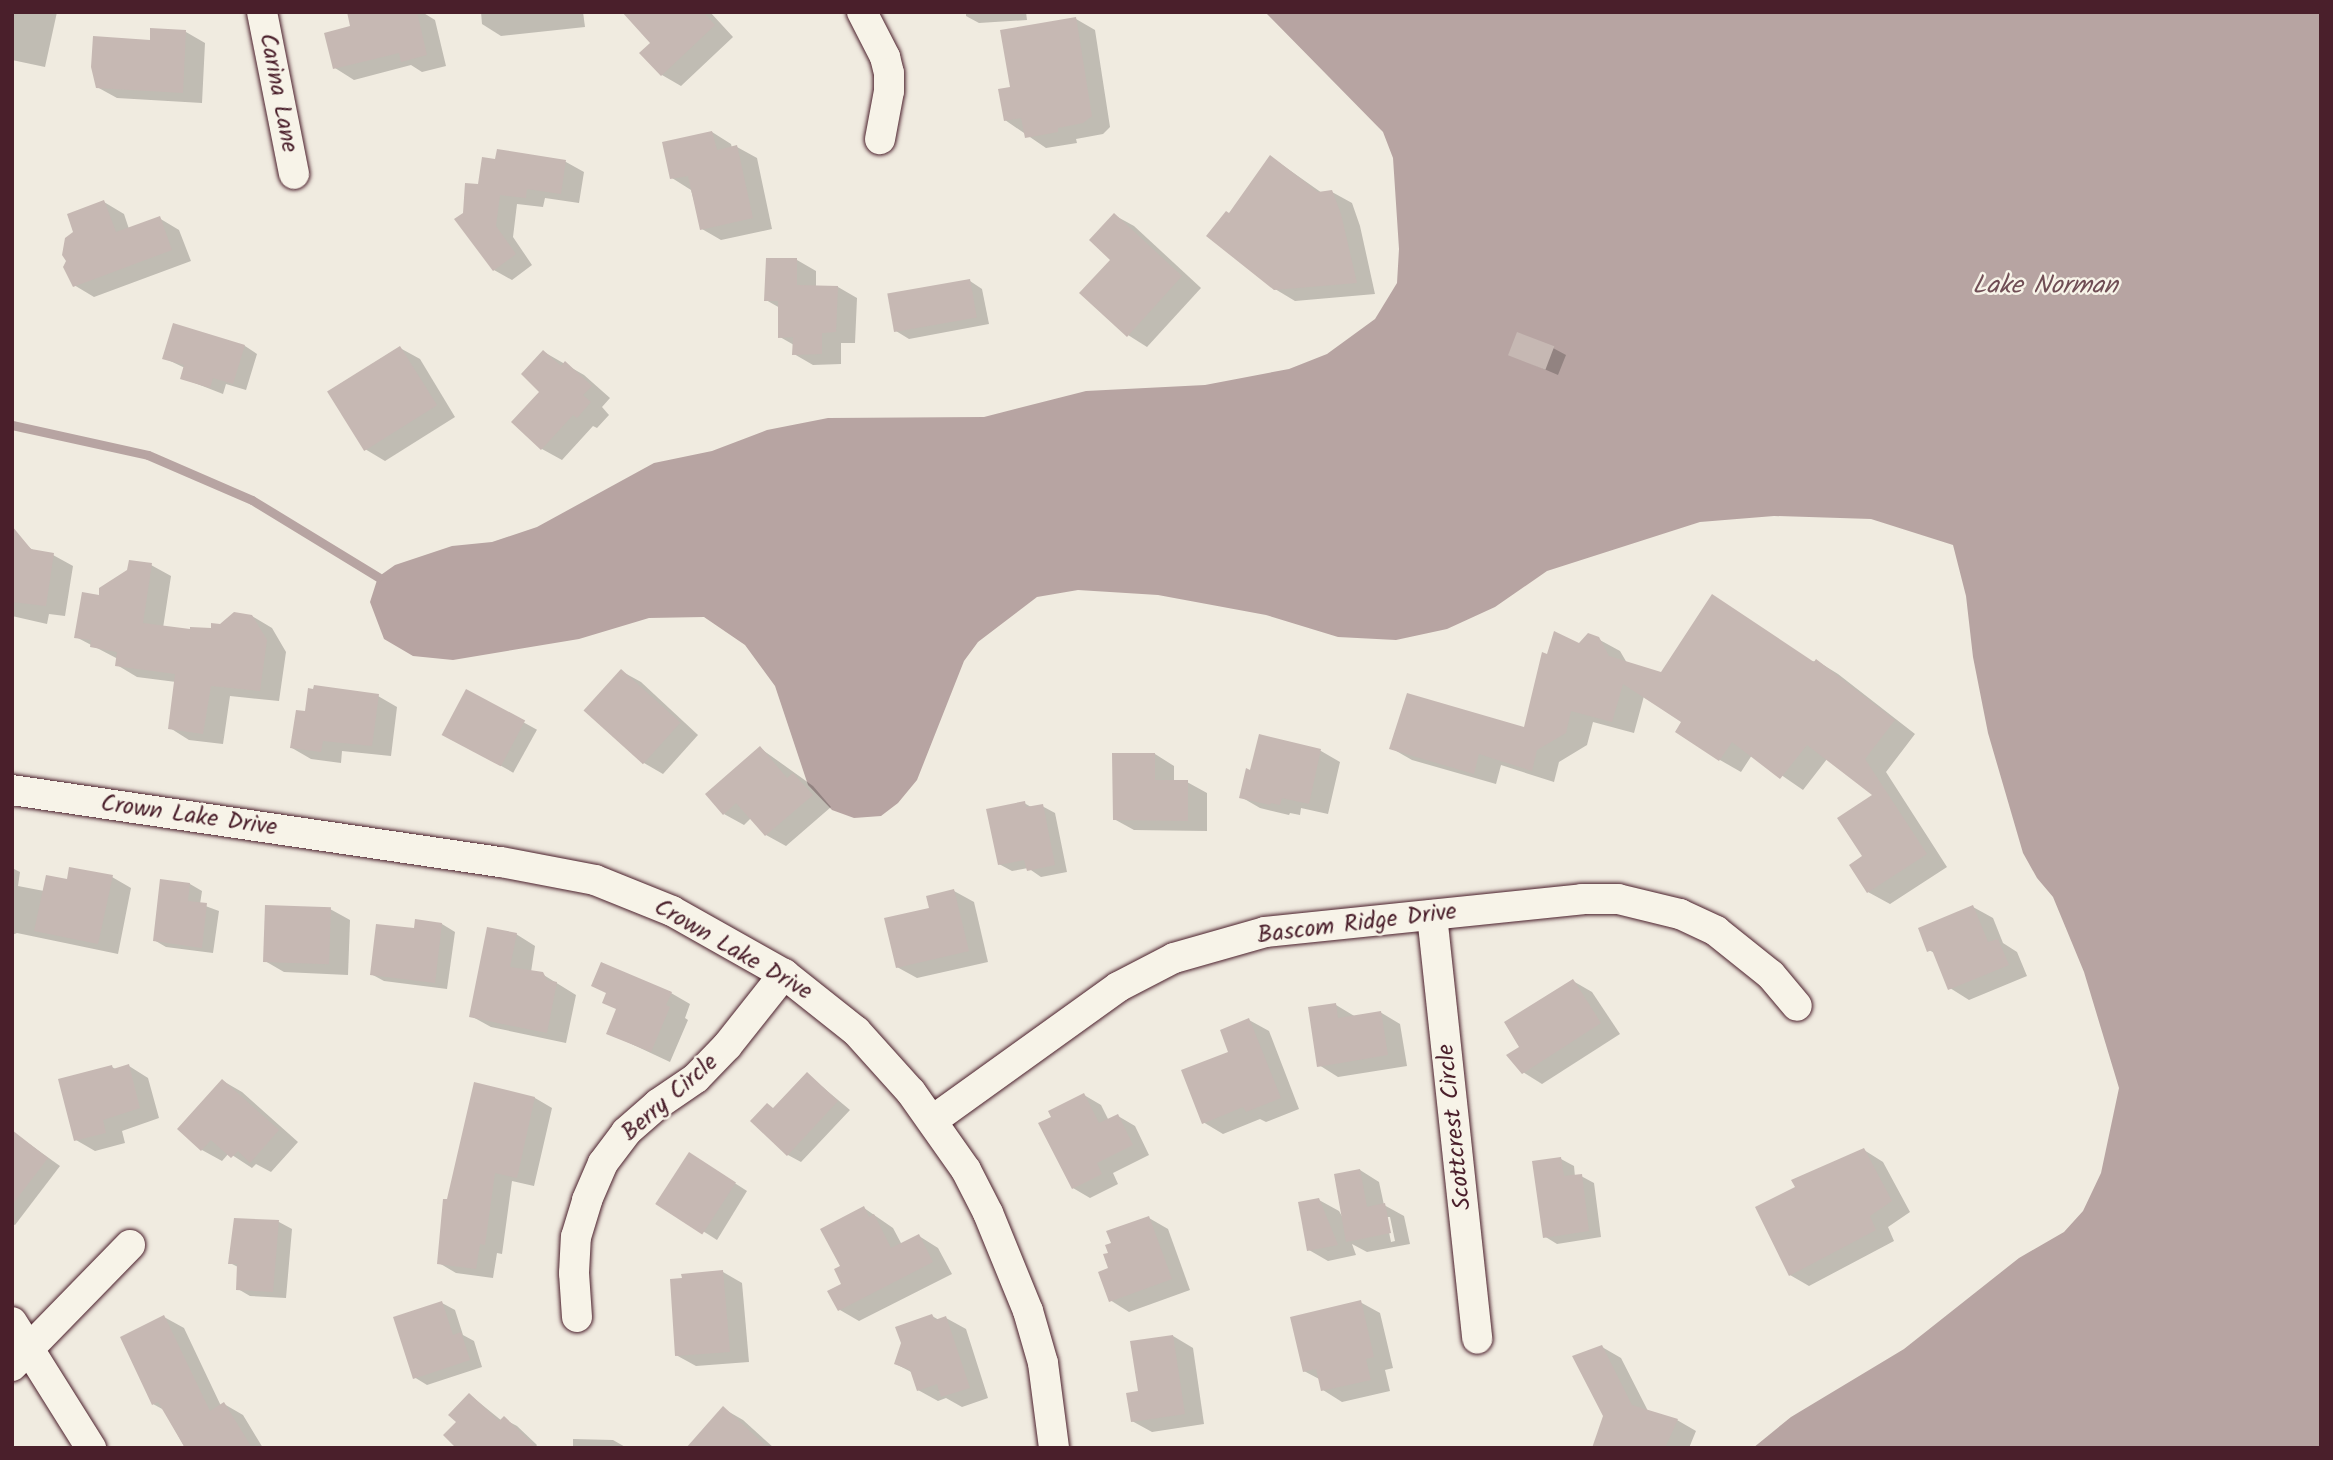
<!DOCTYPE html>
<style>
body{margin:0}
#map{position:relative;width:2333px;height:1460px;overflow:hidden;background:#f0ebe0;font-family:Kalam,sans-serif}
div>[style]{position:absolute}
.water>*{inset:0;background:#b7a4a2}
.shadow>*{inset:0;background:#0003;transform-origin:0 0}
.stream>*{height:9px;margin:-4.5px;padding:0 4.5px;transform-origin:4.5px;border-radius:4.5px;background:#b7a4a2}
.building>*{inset:0;background:#c6b8b3;transform-origin:0 0}
.roads{filter:drop-shadow(0 0 2px #4a1f2b) drop-shadow(0 0 2px #4a1f2b)}
.street>*{height:30px;margin:-15px;padding:0 15px;transform-origin:15px;border-radius:15px;background:#f7f3e8}
span{translate:-50% -50%;white-space:nowrap;text-align:center;line-height:1.15;-webkit-text-stroke:5px #f7f3e8;paint-order:stroke}
.street-label{font-size:24px;color:#4a1f2b}
.water-label{font-size:26px;color:#704e55;font-style:italic}
.frame{position:absolute;inset:0;border:14px solid #4a1f2b;pointer-events:none}
</style>
<div id="map">
<div class="water">
<i style="clip-path:polygon(1265px 12px,2321px 12px,2321px 1448px,1753px 1448px,1791px 1417px,1904px 1349px,2019px 1258px,2064px 1232px,2083px 1211px,2101px 1173px,2119px 1088px,2084px 972px,2053px 897px,2037px 878px,2023px 853px,1988px 733px,1973px 657px,1966px 596px,1953px 545px,1871px 519px,1774px 516px,1700px 522px,1547px 571px,1495px 607px,1447px 629px,1396px 640px,1338px 637px,1266px 615px,1158px 595px,1078px 590px,1037px 597px,978px 642px,964px 661px,917px 780px,898px 803px,881px 816px,854px 818px,832px 810px,808px 785px,775px 686px,745px 645px,704px 617px,649px 618px,579px 639px,453px 660px,413px 656px,384px 639px,370px 602px,378px 577px,395px 565px,452px 546px,492px 542px,537px 527px,654px 463px,712px 451px,767px 430px,828px 418px,984px 417px,1086px 391px,1205px 385px,1289px 369px,1327px 354px,1375px 319px,1397px 283px,1399px 249px,1393px 158px,1383px 132px)"></i>
</div>
<div class="shadow">
<i style="clip-path:polygon(12px 12px,57px 12px,45px 67px,12px 60px)"></i>
<i style="clip-path:polygon(348px 12px,422px 12px,435px 20px,446px 66px,422px 72px,411px 65px,354px 80px,335px 68px,352px 28px)"></i>
<i style="clip-path:polygon(481px 12px,583px 12px,585px 27px,501px 36px,482px 24px)"></i>
<i style="clip-path:polygon(629px 12px,710px 12px,733px 37px,681px 86px,662px 75px,653px 43px)"></i>
<i style="clip-path:polygon(966px 12px,1026px 12px,1027px 20px,979px 23px,966px 16px)"></i>
<i style="clip-path:polygon(1076px 19px,1095px 30px,1110px 127px,1103px 134px,1076px 139px,1077px 143px,1046px 148px,1005px 120px,1012px 89px)"></i>
<i style="clip-path:polygon(152px 30px,186px 32px,205px 43px,202px 103px,117px 98px,97px 87px,151px 42px)"></i>
<i style="clip-path:polygon(712px 132px,731px 144px,732px 148px,737px 147px,757px 158px,772px 229px,721px 240px,702px 229px,691px 190px,672px 178px)"></i>
<i style="clip-path:polygon(498px 151px,566px 162px,584px 172px,579px 203px,545px 198px,543px 207px,517px 204px,513px 237px,532px 265px,512px 280px,494px 270px,464px 214px,497px 161px)"></i>
<i style="clip-path:polygon(1271px 157px,1322px 193px,1332px 192px,1352px 203px,1360px 226px,1375px 294px,1295px 301px,1275px 289px,1229px 215px)"></i>
<i style="clip-path:polygon(104px 202px,124px 214px,129px 229px,159px 218px,179px 230px,191px 261px,94px 297px,74px 285px,75px 232px)"></i>
<i style="clip-path:polygon(1114px 215px,1134px 226px,1201px 288px,1147px 347px,1128px 335px,1112px 260px)"></i>
<i style="clip-path:polygon(767px 259px,797px 260px,816px 271px,816px 287px,838px 287px,857px 298px,855px 343px,841px 343px,841px 364px,813px 365px,794px 354px,794px 345px,780px 337px,780px 308px,766px 300px)"></i>
<i style="clip-path:polygon(970px 281px,982px 289px,989px 324px,909px 339px,896px 331px)"></i>
<i style="clip-path:polygon(245px 346px,257px 354px,246px 390px,226px 384px,223px 394px,182px 378px,185px 368px,164px 358px)"></i>
<i style="clip-path:polygon(400px 348px,420px 359px,455px 417px,385px 461px,365px 449px)"></i>
<i style="clip-path:polygon(1553px 348px,1566px 355px,1558px 375px,1511px 355px)"></i>
<i style="clip-path:polygon(544px 352px,584px 375px,610px 398px,602px 407px,609px 415px,597px 428px,593px 426px,562px 460px,542px 449px,514px 422px,542px 392px)"></i>
<i style="clip-path:polygon(27px 546px,36px 552px,53px 555px,73px 566px,65px 616px,49px 614px,47px 624px,12px 616px,12px 547px)"></i>
<i style="clip-path:polygon(151px 565px,171px 576px,163px 628px,191px 631px,212px 630px,252px 616px,272px 628px,286px 652px,279px 701px,230px 696px,223px 744px,189px 740px,170px 728px,176px 682px,137px 677px,117px 665px,118px 659px,76px 637px,101px 597px)"></i>
<i style="clip-path:polygon(1598px 639px,1620px 651px,1627px 663px,1662px 674px,1817px 661px,1838px 674px,1915px 734px,1886px 772px,1947px 867px,1890px 904px,1868px 892px,1864px 857px,1875px 795px,1827px 759px,1803px 790px,1752px 755px,1741px 772px,1720px 760px,1684px 722px,1644px 696px,1634px 733px,1593px 722px,1587px 745px,1559px 762px,1554px 782px,1501px 765px,1496px 784px,1412px 760px,1391px 748px,1525px 730px,1549px 656px)"></i>
<i style="clip-path:polygon(621px 671px,641px 682px,698px 735px,663px 774px,644px 763px)"></i>
<i style="left:467px;top:691px;width:80px;height:49px;rotate:29deg"></i>
<i style="clip-path:polygon(378px 696px,397px 707px,391px 756px,342px 751px,341px 763px,311px 759px,292px 748px,307px 713px)"></i>
<i style="clip-path:polygon(1260px 736px,1321px 751px,1340px 762px,1328px 814px,1301px 808px,1300px 815px,1290px 813px,1289px 815px,1260px 808px,1241px 797px,1252px 772px)"></i>
<i style="clip-path:polygon(760px 748px,813px 786px,831px 807px,786px 846px,766px 835px,751px 818px,744px 825px,724px 814px)"></i>
<i style="clip-path:polygon(1155px 754px,1174px 766px,1174px 782px,1187px 782px,1207px 793px,1207px 831px,1134px 830px,1114px 819px)"></i>
<i style="clip-path:polygon(1024px 803px,1033px 808px,1042px 806px,1055px 813px,1067px 872px,1041px 877px,1028px 868px,1012px 871px,999px 864px)"></i>
<i style="clip-path:polygon(12px 868px,20px 872px,18px 886px,44px 891px,68px 881px,112px 877px,131px 888px,118px 954px,17px 933px,12px 935px)"></i>
<i style="clip-path:polygon(162px 881px,190px 884px,202px 891px,200px 904px,219px 911px,213px 953px,166px 947px,154px 940px)"></i>
<i style="clip-path:polygon(954px 891px,974px 902px,988px 962px,917px 978px,897px 967px,931px 909px)"></i>
<i style="clip-path:polygon(1973px 907px,1993px 918px,2003px 943px,2017px 952px,2027px 976px,1969px 1000px,1950px 988px,1936px 954px,1929px 950px)"></i>
<i style="clip-path:polygon(330px 909px,350px 920px,348px 975px,284px 972px,265px 961px)"></i>
<i style="clip-path:polygon(442px 924px,455px 932px,447px 989px,384px 981px,371px 974px,416px 930px)"></i>
<i style="clip-path:polygon(516px 934px,535px 946px,531px 972px,542px 974px,576px 995px,566px 1043px,491px 1027px,471px 1016px)"></i>
<i style="clip-path:polygon(1573px 981px,1592px 992px,1620px 1034px,1542px 1084px,1523px 1072px,1521px 1048px)"></i>
<i style="clip-path:polygon(671px 993px,690px 1004px,685px 1018px,688px 1020px,670px 1062px,608px 1033px)"></i>
<i style="clip-path:polygon(1336px 1005px,1356px 1017px,1380px 1012px,1400px 1024px,1407px 1066px,1338px 1077px,1319px 1065px)"></i>
<i style="clip-path:polygon(1249px 1020px,1269px 1031px,1299px 1109px,1266px 1122px,1260px 1119px,1223px 1134px,1203px 1122px,1231px 1053px)"></i>
<i style="clip-path:polygon(129px 1066px,148px 1078px,159px 1118px,122px 1131px,125px 1143px,95px 1151px,76px 1140px,112px 1067px,117px 1070px)"></i>
<i style="clip-path:polygon(807px 1074px,850px 1110px,801px 1162px,788px 1155px,752px 1121px,774px 1109px)"></i>
<i style="clip-path:polygon(223px 1081px,242px 1092px,298px 1142px,271px 1172px,256px 1164px,252px 1168px,229px 1153px,222px 1161px,202px 1150px,179px 1129px)"></i>
<i style="clip-path:polygon(476px 1084px,535px 1098px,552px 1108px,534px 1186px,512px 1181px,502px 1254px,497px 1253px,493px 1278px,456px 1273px,439px 1263px,449px 1201px)"></i>
<i style="clip-path:polygon(1084px 1095px,1101px 1105px,1109px 1121px,1118px 1116px,1135px 1126px,1149px 1155px,1113px 1173px,1118px 1184px,1090px 1198px,1073px 1188px,1053px 1117px)"></i>
<i style="clip-path:polygon(14px 1133px,60px 1166px,15px 1225px,12px 1224px)"></i>
<i style="clip-path:polygon(1864px 1150px,1883px 1162px,1910px 1212px,1888px 1227px,1894px 1241px,1809px 1286px,1790px 1275px)"></i>
<i style="clip-path:polygon(1561px 1159px,1574px 1166px,1575px 1177px,1581px 1176px,1594px 1183px,1601px 1237px,1557px 1244px,1544px 1236px)"></i>
<i style="clip-path:polygon(702px 1162px,747px 1191px,717px 1240px,659px 1203px)"></i>
<i style="clip-path:polygon(evenodd,1360px 1170px,1379px 1182px,1384px 1205px,1404px 1216px,1410px 1244px,1367px 1252px,1352px 1244px,1356px 1255px,1328px 1261px,1309px 1250px,1319px 1200px,1339px 1211px,1343px 1218px,1360px 1170px,1386px 1217px,1390px 1217px,1395px 1241px,1391px 1242px,1386px 1217px)"></i>
<i style="clip-path:polygon(864px 1208px,893px 1228px,902px 1245px,919px 1236px,938px 1248px,952px 1274px,859px 1321px,840px 1310px,844px 1284px,842px 1267px)"></i>
<i style="clip-path:polygon(1149px 1218px,1168px 1229px,1190px 1290px,1129px 1312px,1110px 1300px,1110px 1254px)"></i>
<i style="clip-path:polygon(236px 1220px,279px 1222px,292px 1229px,286px 1298px,250px 1296px,238px 1289px,238px 1267px,230px 1263px)"></i>
<i style="clip-path:polygon(723px 1272px,742px 1283px,749px 1362px,696px 1366px,676px 1355px)"></i>
<i style="clip-path:polygon(1360px 1302px,1380px 1313px,1393px 1368px,1385px 1370px,1390px 1391px,1342px 1402px,1323px 1390px,1321px 1380px,1304px 1371px)"></i>
<i style="clip-path:polygon(442px 1303px,455px 1310px,463px 1335px,474px 1341px,482px 1367px,427px 1385px,414px 1377px)"></i>
<i style="clip-path:polygon(932px 1316px,939px 1320px,946px 1318px,966px 1329px,988px 1398px,962px 1407px,946px 1398px,938px 1401px,918px 1390px,913px 1373px,896px 1364px,903px 1343px)"></i>
<i style="clip-path:polygon(164px 1317px,184px 1328px,221px 1406px,224px 1404px,243px 1415px,263px 1448px,185px 1448px,164px 1410px,153px 1404px)"></i>
<i style="clip-path:polygon(1173px 1336px,1193px 1348px,1204px 1424px,1152px 1432px,1132px 1421px,1140px 1393px)"></i>
<i style="clip-path:polygon(1602px 1347px,1621px 1358px,1648px 1411px,1677px 1420px,1696px 1431px,1689px 1448px,1594px 1448px,1605px 1416px)"></i>
<i style="clip-path:polygon(470px 1395px,502px 1421px,504px 1419px,517px 1426px,537px 1445px,535px 1448px,459px 1422px)"></i>
<i style="clip-path:polygon(724px 1409px,743px 1420px,774px 1448px,688px 1448px)"></i>
<i style="clip-path:polygon(573px 1439px,613px 1440px,627px 1448px,573px 1448px)"></i>
</div>
<div class="stream">
<i style="left:12px;top:425px;width:139px;rotate:12.4deg"></i>
<i style="left:148px;top:455px;width:113px;rotate:23.4deg"></i>
<i style="left:252px;top:500px;width:148px;rotate:31.4deg"></i>
</div>
<div class="building">
<i style="clip-path:polygon(347px 12px,417px 12px,427px 55px,401px 62px,399px 53px,333px 69px,324px 33px,350px 26px)"></i>
<i style="clip-path:polygon(622px 12px,703px 12px,715px 25px,661px 76px,639px 53px,650px 43px)"></i>
<i style="clip-path:polygon(1076px 17px,1092px 116px,1083px 123px,1058px 128px,1058px 132px,1025px 138px,1021px 118px,1004px 121px,998px 89px,1010px 87px,1000px 30px)"></i>
<i style="clip-path:polygon(150px 28px,186px 30px,183px 93px,96px 88px,91px 67px,93px 36px,150px 40px)"></i>
<i style="clip-path:polygon(712px 131px,717px 150px,737px 145px,753px 218px,700px 230px,688px 176px,670px 179px,662px 142px)"></i>
<i style="clip-path:polygon(497px 149px,566px 160px,561px 194px,527px 189px,526px 198px,500px 195px,496px 226px,516px 254px,493px 271px,454px 219px,463px 213px,465px 183px,478px 184px,482px 157px,495px 159px)"></i>
<i style="clip-path:polygon(1270px 155px,1318px 192px,1332px 190px,1341px 214px,1357px 283px,1274px 290px,1206px 236px,1226px 211px,1229px 213px)"></i>
<i style="clip-path:polygon(104px 200px,116px 232px,160px 216px,172px 250px,73px 287px,63px 267px,66px 261px,62px 255px,65px 238px,73px 232px,67px 214px)"></i>
<i style="clip-path:polygon(1114px 213px,1182px 276px,1127px 337px,1079px 293px,1110px 260px,1089px 240px)"></i>
<i style="clip-path:polygon(766px 258px,797px 258px,797px 285px,838px 286px,836px 332px,822px 333px,822px 354px,792px 355px,793px 337px,778px 338px,778px 301px,764px 301px)"></i>
<i style="left:970px;top:279px;width:39px;height:84px;rotate:80deg"></i>
<i style="clip-path:polygon(173px 323px,245px 345px,233px 384px,213px 378px,210px 388px,180px 379px,184px 365px,162px 359px)"></i>
<i style="left:1517px;top:332px;width:40px;height:25px;rotate:21deg"></i>
<i style="left:400px;top:346px;width:70px;height:86px;rotate:58deg"></i>
<i style="clip-path:polygon(543px 350px,561px 366px,565px 361px,592px 386px,583px 395px,591px 402px,577px 418px,573px 415px,541px 450px,511px 422px,539px 392px,521px 374px)"></i>
<i style="clip-path:polygon(12px 526px,31px 549px,54px 553px,46px 606px,12px 602px)"></i>
<i style="clip-path:polygon(129px 560px,152px 563px,143px 623px,190px 629px,190px 627px,211px 628px,211px 623px,220px 624px,234px 612px,252px 615px,267px 640px,260px 691px,211px 686px,203px 734px,168px 729px,175px 674px,115px 666px,117px 652px,90px 647px,91px 640px,74px 638px,82px 592px,99px 595px,99px 588px,127px 570px)"></i>
<i style="clip-path:polygon(1712px 594px,1814px 662px,1816px 659px,1895px 720px,1865px 759px,1927px 854px,1867px 893px,1849px 865px,1862px 856px,1837px 818px,1872px 795px,1807px 745px,1780px 779px,1732px 742px,1719px 761px,1675px 732px,1681px 722px,1623px 684px,1612px 722px,1571px 711px,1566px 733px,1537px 750px,1532px 771px,1479px 754px,1474px 774px,1389px 749px,1407px 693px,1524px 727px,1542px 652px,1547px 654px,1554px 631px,1579px 643px,1588px 633px,1599px 637px,1609px 656px,1661px 672px)"></i>
<i style="left:621px;top:669px;width:80px;height:56px;rotate:42deg"></i>
<i style="clip-path:polygon(314px 685px,379px 694px,372px 746px,323px 741px,321px 752px,290px 748px,296px 710px,305px 711px,308px 688px,313px 689px)"></i>
<i style="left:466px;top:689px;width:67px;height:52px;rotate:28deg"></i>
<i style="clip-path:polygon(1259px 734px,1321px 749px,1309px 804px,1282px 798px,1280px 805px,1271px 803px,1270px 805px,1239px 798px,1246px 768px,1250px 770px)"></i>
<i style="clip-path:polygon(760px 746px,787px 778px,793px 773px,813px 795px,765px 836px,736px 803px,723px 815px,705px 794px)"></i>
<i style="clip-path:polygon(1112px 753px,1155px 753px,1155px 780px,1188px 780px,1188px 821px,1113px 820px)"></i>
<i style="clip-path:polygon(1025px 801px,1026px 807px,1043px 804px,1055px 865px,1027px 871px,1024px 860px,998px 865px,986px 809px)"></i>
<i style="clip-path:polygon(69px 867px,113px 875px,98px 944px,34px 931px,46px 875px,67px 879px)"></i>
<i style="clip-path:polygon(160px 879px,190px 883px,188px 901px,207px 903px,202px 948px,153px 941px)"></i>
<i style="clip-path:polygon(954px 889px,969px 951px,896px 968px,884px 918px,929px 908px,926px 896px)"></i>
<i style="left:265px;top:905px;width:66px;height:57px;rotate:2deg"></i>
<i style="clip-path:polygon(1973px 905px,1988px 942px,1998px 939px,2009px 965px,1948px 990px,1932px 950px,1927px 952px,1918px 928px)"></i>
<i style="clip-path:polygon(415px 919px,442px 923px,435px 983px,370px 975px,376px 924px,414px 928px)"></i>
<i style="clip-path:polygon(487px 927px,517px 933px,510px 967px,543px 972px,547px 980px,557px 982px,547px 1033px,469px 1017px)"></i>
<i style="clip-path:polygon(601px 962px,672px 992px,666px 1005px,670px 1007px,651px 1052px,606px 1034px,616px 1009px,602px 1003px,606px 993px,591px 986px)"></i>
<i style="clip-path:polygon(1573px 979px,1601px 1023px,1522px 1074px,1506px 1055px,1519px 1047px,1504px 1022px)"></i>
<i style="clip-path:polygon(1336px 1003px,1338px 1018px,1381px 1011px,1388px 1055px,1317px 1067px,1308px 1007px)"></i>
<i style="clip-path:polygon(1249px 1018px,1281px 1098px,1246px 1112px,1243px 1107px,1202px 1124px,1181px 1070px,1228px 1052px,1220px 1030px)"></i>
<i style="clip-path:polygon(129px 1064px,140px 1108px,103px 1120px,106px 1133px,74px 1141px,58px 1079px,112px 1065px,113px 1069px)"></i>
<i style="clip-path:polygon(807px 1072px,838px 1101px,787px 1156px,750px 1121px,767px 1103px,773px 1108px)"></i>
<i style="clip-path:polygon(222px 1079px,279px 1130px,250px 1163px,238px 1151px,231px 1158px,211px 1140px,201px 1151px,177px 1129px)"></i>
<i style="clip-path:polygon(474px 1082px,535px 1097px,517px 1178px,495px 1173px,485px 1245px,480px 1244px,476px 1269px,437px 1264px,443px 1199px,447px 1199px)"></i>
<i style="clip-path:polygon(1084px 1093px,1099px 1123px,1118px 1114px,1133px 1145px,1097px 1163px,1102px 1174px,1072px 1189px,1038px 1123px,1051px 1117px,1048px 1111px)"></i>
<i style="clip-path:polygon(12px 1130px,48px 1158px,12px 1205px)"></i>
<i style="clip-path:polygon(1864px 1148px,1892px 1201px,1870px 1216px,1876px 1230px,1789px 1276px,1755px 1207px,1795px 1187px,1791px 1180px)"></i>
<i style="left:689px;top:1152px;width:56px;height:62px;rotate:33deg"></i>
<i style="clip-path:polygon(1561px 1157px,1564px 1176px,1582px 1174px,1589px 1231px,1543px 1238px,1532px 1161px)"></i>
<i style="clip-path:polygon(1360px 1169px,1367px 1207px,1385px 1203px,1391px 1233px,1346px 1242px,1334px 1174px)"></i>
<i style="clip-path:polygon(1319px 1198px,1338px 1245px,1307px 1251px,1298px 1202px)"></i>
<i style="clip-path:polygon(864px 1206px,869px 1217px,874px 1214px,891px 1248px,919px 1234px,933px 1262px,838px 1311px,827px 1291px,841px 1284px,834px 1269px,840px 1266px,820px 1229px)"></i>
<i style="clip-path:polygon(1149px 1216px,1172px 1279px,1109px 1302px,1098px 1272px,1108px 1268px,1103px 1254px,1108px 1253px,1105px 1245px,1111px 1243px,1106px 1231px)"></i>
<i style="clip-path:polygon(234px 1218px,279px 1220px,273px 1292px,236px 1290px,237px 1264px,228px 1264px)"></i>
<i style="clip-path:polygon(723px 1270px,730px 1352px,675px 1356px,670px 1279px,682px 1278px,681px 1274px)"></i>
<i style="clip-path:polygon(1361px 1300px,1374px 1357px,1366px 1359px,1371px 1380px,1321px 1391px,1316px 1369px,1303px 1372px,1290px 1317px)"></i>
<i style="clip-path:polygon(442px 1301px,453px 1335px,461px 1332px,470px 1360px,413px 1379px,393px 1317px)"></i>
<i style="clip-path:polygon(932px 1314px,935px 1320px,946px 1316px,970px 1388px,941px 1397px,937px 1384px,917px 1391px,910px 1370px,894px 1364px,901px 1343px,895px 1327px)"></i>
<i style="clip-path:polygon(164px 1315px,210px 1411px,224px 1402px,252px 1448px,185px 1448px,158px 1402px,152px 1405px,120px 1337px)"></i>
<i style="clip-path:polygon(1173px 1335px,1185px 1414px,1131px 1422px,1126px 1393px,1138px 1391px,1130px 1341px)"></i>
<i style="clip-path:polygon(1602px 1345px,1632px 1405px,1678px 1419px,1665px 1448px,1592px 1448px,1603px 1416px,1572px 1356px)"></i>
<i style="clip-path:polygon(469px 1393px,499px 1421px,504px 1416px,537px 1448px,456px 1448px,443px 1435px,456px 1422px,448px 1415px)"></i>
<i style="clip-path:polygon(723px 1406px,768px 1448px,686px 1448px)"></i>
</div>
<div class="roads">
<div class="street">
<i style="left:262px;top:12px;width:165px;rotate:78.8deg"></i>
<i style="left:862px;top:12px;width:51px;rotate:62.9deg"></i>
<i style="left:885px;top:57px;width:16px;rotate:76deg"></i>
<i style="left:889px;top:73px;width:18px;rotate:90deg"></i>
<i style="left:889px;top:91px;width:49px;rotate:100.6deg"></i>
<i style="left:12px;top:790px;width:494px;rotate:8.4deg"></i>
<i style="left:501px;top:862px;width:96px;rotate:10.8deg"></i>
<i style="left:595px;top:880px;width:83px;rotate:21.9deg"></i>
<i style="left:672px;top:911px;width:129px;rotate:29.4deg"></i>
<i style="left:784px;top:974px;width:92px;rotate:38.4deg"></i>
<i style="left:856px;top:1031px;width:82px;rotate:48deg"></i>
<i style="left:911px;top:1092px;width:95px;rotate:54.8deg"></i>
<i style="left:966px;top:1170px;width:48px;rotate:62.9deg"></i>
<i style="left:988px;top:1213px;width:106px;rotate:67.8deg"></i>
<i style="left:1028px;top:1311px;width:54px;rotate:73.9deg"></i>
<i style="left:1043px;top:1363px;width:86px;rotate:82.6deg"></i>
<i style="left:1432px;top:915px;width:426px;rotate:83.9deg"></i>
<i style="left:933px;top:1120px;width:228px;rotate:-35.7deg"></i>
<i style="left:1118px;top:987px;width:63px;rotate:-27.4deg"></i>
<i style="left:1174px;top:958px;width:95px;rotate:-15.9deg"></i>
<i style="left:1265px;top:932px;width:319px;rotate:-5.9deg"></i>
<i style="left:1582px;top:899px;width:36px"></i>
<i style="left:1618px;top:899px;width:64px;rotate:13.6deg"></i>
<i style="left:1680px;top:914px;width:40px;rotate:25deg"></i>
<i style="left:1716px;top:931px;width:70px;rotate:38.7deg"></i>
<i style="left:1771px;top:975px;width:40px;rotate:50deg"></i>
<i style="left:577px;top:1317px;width:44px;rotate:-93.9deg"></i>
<i style="left:574px;top:1273px;width:36px;rotate:-87deg"></i>
<i style="left:576px;top:1237px;width:39px;rotate:-73deg"></i>
<i style="left:587px;top:1200px;width:40px;rotate:-66.6deg"></i>
<i style="left:603px;top:1163px;width:39px;rotate:-53deg"></i>
<i style="left:626px;top:1132px;width:43px;rotate:-41.2deg"></i>
<i style="left:658px;top:1104px;width:46px;rotate:-34.4deg"></i>
<i style="left:696px;top:1078px;width:45px;rotate:-45.9deg"></i>
<i style="left:727px;top:1046px;width:92px;rotate:-51.6deg"></i>
<i style="left:12px;top:1322px;width:149px;rotate:57.9deg"></i>
<i style="left:12px;top:1366px;width:169px;rotate:-45.7deg"></i>
</div>
</div>
<div class="street-label">
<span style="left:278px;top:93px;rotate:79deg">Carina Lane</span>
<span style="left:189px;top:816px;rotate:8deg">Crown Lake Drive</span>
<span style="left:1357px;top:924px;rotate:-7deg">Bascom Ridge Drive</span>
<span style="left:733px;top:950px;rotate:30deg">Crown Lake Drive</span>
<span style="left:670px;top:1098px;rotate:-41deg">Berry Circle</span>
<span style="left:1455px;top:1127px;rotate:-96deg">Scottcrest Circle</span>
</div>
<div class="water-label">
<span style="left:2045px;top:287px">Lake Norman</span>
</div>
<div class="frame"></div>
</div>
